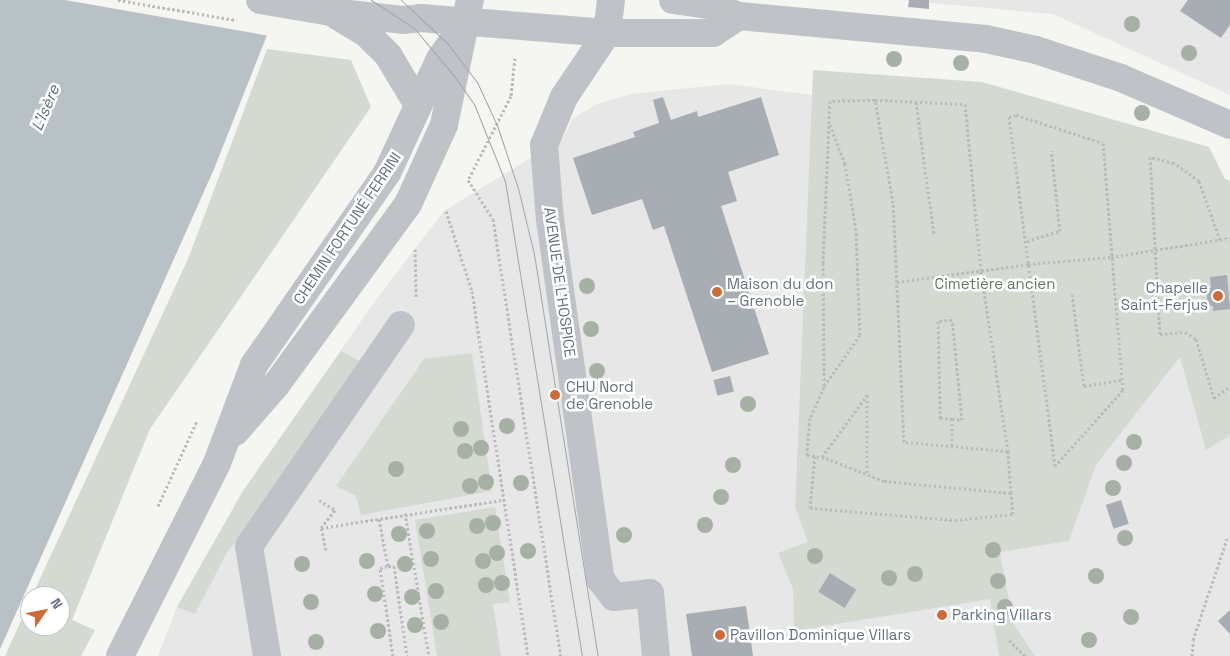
<!DOCTYPE html>
<meta charset="utf-8">
<style>
body{margin:0}
#map{position:relative;width:1230px;height:656px;overflow:hidden;background:#f5f5f2;font-family:"Space Grotesk",sans-serif}
div>[style]{position:absolute}
.built>*{inset:0;background:#e6e7e6}
.green>*{inset:0;background:#d4dad2}
.water>*{inset:0;background:#b8c1c6}
.pier>*{inset:0;background:#f5f5f2}
.building>*{inset:0;background:#a7adb2;transform-origin:0 0}
.path>*{height:3px;margin-top:-1.5px;transform-origin:0;background:repeating-linear-gradient(90deg,#b9bbbe 0 2.5px,transparent 0 5px)}
.minor>*{height:28px;margin:-14px;padding:0 14px;transform-origin:14px;border-radius:14px;background:#bfc2c6}
.tram>*{height:1px;margin:-0.5px;padding:0 0.5px;transform-origin:0.5px;border-radius:0.5px;background:#a1a5ab}
.trees>*{width:16px;height:16px;margin:-8px;border-radius:50%;background:#a7b0a4}
.dots>*{width:14px;height:14px;translate:-50% -50%;box-sizing:border-box;border:2px solid #fff;border-radius:50%}
span{translate:-50% -50%;white-space:nowrap;text-align:center;line-height:1.15;-webkit-text-stroke:5px #fff;paint-order:stroke}
.street-label{font-size:15px;color:#677380}
.poi-label{font-size:15px;color:#677380}
.left{translate:0 -50%;text-align:left}
.right{translate:-100% -50%;text-align:right}
.park-label{font-size:15px;color:#677865}
.water-label{font-size:16px;color:#63737d;font-style:italic}
.north{position:absolute;left:20px;top:586px;width:50px;height:50px;box-sizing:border-box;background:#fff;border:1px solid #c2c7cc;border-radius:50%;rotate:57deg;font-size:14px;font-weight:700;line-height:20px;text-align:center;color:#677380}
.north::after{content:'';display:block;margin:auto;width:18px;height:22px;background:#d16a36;clip-path:polygon(50% 0,100% 100%,50% 72%,0 100%)}
</style>
<div id="map">
<div class="built">
<i style="clip-path:polygon(899px 0,1230px 0,1230px 95px,1053px 14px)"></i>
<i style="clip-path:polygon(728px 84px,812px 95px,795px 507px,947px 559px,1069px 541px,1096px 465px,1181px 356px,1203px 438px,1230px 421px,1230px 656px,158px 656px,177px 607px,243px 491px,375px 301px,444px 211px,563px 138px,573px 118px,597px 104px,631px 94px)"></i>
</div>
<div class="green">
<i style="clip-path:polygon(267px 49px,351px 60px,371px 107px,150px 429px,72px 620px,95px 630px,81px 656px,5px 656px,30px 601px,30px 626px,60px 626px,60px 596px,32px 596px,188px 259px)"></i>
<i style="clip-path:polygon(813px 70px,982px 82px,1209px 147px,1225px 179px,1230px 181px,1230px 435px,1206px 450px,1180px 357px,1096px 465px,1069px 541px,1000px 552px,1013px 623px,1035px 656px,999px 656px,990px 599px,794px 631px,793px 589px,778px 553px,808px 542px,795px 507px)"></i>
<i style="clip-path:polygon(341px 351px,360px 361px,225px 556px,195px 614px,177px 607px,243px 491px)"></i>
<i style="clip-path:polygon(472px 353px,492px 491px,361px 515px,356px 496px,336px 486px,424px 359px)"></i>
<i style="clip-path:polygon(495px 507px,510px 602px,493px 604px,501px 656px,437px 656px,415px 520px)"></i>
</div>
<div class="water">
<i style="clip-path:polygon(0 0,281px 0,214px 169px,0 649px)"></i>
</div>
<div class="pier">
<i style="clip-path:polygon(65px 0,284px 0,270px 36px)"></i>
</div>
<div class="building">
<i style="clip-path:polygon(909px 0,929px 0,929px 9px,908px 7px)"></i>
<i style="clip-path:polygon(1188px 0,1230px 0,1230px 25px,1221px 38px,1180px 11px)"></i>
<i style="clip-path:polygon(663px 97px,671px 120px,697px 111px,698px 117px,761px 97px,779px 155px,728px 172px,737px 201px,721px 206px,769px 354px,712px 372px,664px 226px,653px 230px,642px 199px,592px 215px,573px 158px,635px 137px,633px 132px,659px 123px,653px 100px)"></i>
<i style="clip-path:polygon(1227px 275px,1230px 309px,1213px 311px,1213px 306px,1208px 306px,1206px 288px,1211px 288px,1210px 277px)"></i>
<i style="left:730px;top:376px;width:16px;height:17px;rotate:76deg"></i>
<i style="left:1121px;top:500px;width:25px;height:16px;rotate:72deg"></i>
<i style="left:830px;top:573px;width:31px;height:22px;rotate:32deg"></i>
<i style="clip-path:polygon(746px 606px,753px 656px,692px 656px,686px 614px)"></i>
<i style="clip-path:polygon(1230px 610px,1230px 634px,1218px 621px)"></i>
</div>
<div class="path">
<i style="left:118px;top:0;width:120px;rotate:9.6deg"></i>
<i style="left:515px;top:58px;width:38px;rotate:96deg"></i>
<i style="left:511px;top:96px;width:94px;rotate:117.1deg"></i>
<i style="left:468px;top:180px;width:46px;rotate:57.3deg"></i>
<i style="left:493px;top:219px;width:442px;rotate:81.2deg"></i>
<i style="left:875px;top:100px;width:90px;rotate:2.5deg"></i>
<i style="left:965px;top:104px;width:168px;rotate:84.5deg"></i>
<i style="left:981px;top:271px;width:182px;rotate:81.5deg"></i>
<i style="left:1008px;top:451px;width:104px;rotate:-175.1deg"></i>
<i style="left:904px;top:442px;width:239px;rotate:-92.6deg"></i>
<i style="left:893px;top:203px;width:105px;rotate:-99.9deg"></i>
<i style="left:875px;top:100px;width:45px;rotate:178.7deg"></i>
<i style="left:830px;top:101px;width:162px;rotate:92.5deg"></i>
<i style="left:823px;top:263px;width:124px;rotate:89.5deg"></i>
<i style="left:824px;top:387px;width:34px;rotate:114deg"></i>
<i style="left:810px;top:418px;width:37px;rotate:95deg"></i>
<i style="left:807px;top:455px;width:19px;rotate:9deg"></i>
<i style="left:826px;top:458px;width:62px;rotate:21.6deg"></i>
<i style="left:884px;top:481px;width:128px;rotate:5.4deg"></i>
<i style="left:1011px;top:493px;width:42px;rotate:-94.1deg"></i>
<i style="left:916px;top:102px;width:135px;rotate:82.3deg"></i>
<i style="left:1016px;top:115px;width:91px;rotate:17.8deg"></i>
<i style="left:1103px;top:143px;width:248px;rotate:85.4deg"></i>
<i style="left:1123px;top:390px;width:102px;rotate:131.8deg"></i>
<i style="left:1055px;top:466px;width:352px;rotate:-97.5deg"></i>
<i style="left:1009px;top:117px;width:7px;rotate:-16deg"></i>
<i style="left:446px;top:211px;width:84px;rotate:72deg"></i>
<i style="left:472px;top:291px;width:369px;rotate:81.3deg"></i>
<i style="left:1220px;top:240px;width:63px;rotate:-109.6deg"></i>
<i style="left:1199px;top:181px;width:31px;rotate:-144deg"></i>
<i style="left:1174px;top:163px;width:25px;rotate:-166deg"></i>
<i style="left:1150px;top:157px;width:177px;rotate:86.8deg"></i>
<i style="left:1160px;top:334px;width:25px;rotate:-5deg"></i>
<i style="left:1185px;top:332px;width:13px;rotate:32deg"></i>
<i style="left:1196px;top:339px;width:62px;rotate:73deg"></i>
<i style="left:1214px;top:398px;width:19px;rotate:-35deg"></i>
<i style="left:1027px;top:241px;width:34px;rotate:-17deg"></i>
<i style="left:1060px;top:231px;width:81px;rotate:-96.3deg"></i>
<i style="left:415px;top:249px;width:49px;rotate:88.8deg"></i>
<i style="left:897px;top:282px;width:132px;rotate:-7.8deg"></i>
<i style="left:1028px;top:264px;width:83px;rotate:-4.8deg"></i>
<i style="left:1111px;top:257px;width:121px;rotate:-9.1deg"></i>
<i style="left:1072px;top:294px;width:93px;rotate:82.6deg"></i>
<i style="left:1084px;top:386px;width:38px;rotate:-9deg"></i>
<i style="left:824px;top:386px;width:62px;rotate:-54.8deg"></i>
<i style="left:860px;top:335px;width:105px;rotate:-92.2deg"></i>
<i style="left:856px;top:230px;width:67px;rotate:-99.5deg"></i>
<i style="left:845px;top:164px;width:42px;rotate:-111deg"></i>
<i style="left:952px;top:446px;width:27px;rotate:-90deg"></i>
<i style="left:952px;top:419px;width:10px;rotate:6deg"></i>
<i style="left:962px;top:420px;width:100px;rotate:-95.7deg"></i>
<i style="left:952px;top:320px;width:14px;rotate:176deg"></i>
<i style="left:938px;top:321px;width:97px;rotate:88.8deg"></i>
<i style="left:940px;top:418px;width:12px;rotate:5deg"></i>
<i style="left:815px;top:456px;width:52px;rotate:95.5deg"></i>
<i style="left:810px;top:508px;width:145px;rotate:4.7deg"></i>
<i style="left:955px;top:520px;width:58px;rotate:-5.9deg"></i>
<i style="left:1013px;top:514px;width:21px;rotate:-95deg"></i>
<i style="left:822px;top:457px;width:77px;rotate:-54deg"></i>
<i style="left:867px;top:395px;width:80px;rotate:90deg"></i>
<i style="left:319px;top:500px;width:19px;rotate:32deg"></i>
<i style="left:335px;top:510px;width:23px;rotate:128deg"></i>
<i style="left:321px;top:528px;width:23px;rotate:77deg"></i>
<i style="left:158px;top:506px;width:94px;rotate:-65.4deg"></i>
<i style="left:405px;top:513px;width:145px;rotate:80.5deg"></i>
<i style="left:379px;top:519px;width:48px;rotate:79.2deg"></i>
<i style="left:321px;top:528px;width:183px;rotate:-8.8deg"></i>
<i style="left:1009px;top:640px;width:23px;rotate:45deg"></i>
<i style="left:393px;top:656px;width:89px;rotate:-98.4deg"></i>
<i style="left:380px;top:568px;width:8px;rotate:-14deg"></i>
<i style="left:388px;top:566px;width:6px"></i>
<i style="left:394px;top:566px;width:91px;rotate:81.8deg"></i>
<i style="left:1192px;top:656px;width:16px;rotate:-86deg"></i>
<i style="left:1193px;top:640px;width:107px;rotate:-71.4deg"></i>
</div>
<div class="minor">
<i style="left:260px;top:0;width:72px;rotate:9.6deg"></i>
<i style="left:331px;top:12px;width:42px;rotate:31.4deg"></i>
<i style="left:367px;top:34px;width:30px;rotate:45deg"></i>
<i style="left:388px;top:55px;width:58px;rotate:59deg"></i>
<i style="left:611px;top:0;width:33px;rotate:97deg"></i>
<i style="left:607px;top:33px;width:77px;rotate:123.9deg"></i>
<i style="left:564px;top:97px;width:52px;rotate:112.6deg"></i>
<i style="left:544px;top:145px;width:74px;rotate:85.4deg"></i>
<i style="left:550px;top:219px;width:365px;rotate:82deg"></i>
<i style="left:601px;top:580px;width:21px;rotate:53deg"></i>
<i style="left:614px;top:597px;width:36px;rotate:-6deg"></i>
<i style="left:650px;top:593px;width:63px;rotate:84.6deg"></i>
<i style="left:673px;top:0;width:37px;rotate:8deg"></i>
<i style="left:710px;top:5px;width:31px;rotate:21deg"></i>
<i style="left:739px;top:16px;width:248px;rotate:5.3deg"></i>
<i style="left:986px;top:39px;width:51px;rotate:12.4deg"></i>
<i style="left:1036px;top:50px;width:89px;rotate:18.2deg"></i>
<i style="left:1121px;top:78px;width:119px;rotate:23.3deg"></i>
<i style="left:331px;top:12px;width:72px;rotate:6.3deg"></i>
<i style="left:403px;top:20px;width:18px;rotate:-6deg"></i>
<i style="left:421px;top:18px;width:187px;rotate:4.6deg"></i>
<i style="left:607px;top:33px;width:106px"></i>
<i style="left:713px;top:33px;width:31px;rotate:-33deg"></i>
<i style="left:235px;top:432px;width:62px;rotate:-48.9deg"></i>
<i style="left:276px;top:385px;width:224px;rotate:-53.9deg"></i>
<i style="left:408px;top:204px;width:87px;rotate:-65.5deg"></i>
<i style="left:444px;top:125px;width:128px;rotate:-78.3deg"></i>
<i style="left:120px;top:656px;width:216px;rotate:-63.3deg"></i>
<i style="left:217px;top:463px;width:105px;rotate:-69.3deg"></i>
<i style="left:254px;top:365px;width:234px;rotate:-55.3deg"></i>
<i style="left:387px;top:173px;width:126px;rotate:-65.1deg"></i>
<i style="left:440px;top:59px;width:44px;rotate:-55.2deg"></i>
<i style="left:267px;top:656px;width:111px;rotate:-99.3deg"></i>
<i style="left:249px;top:546px;width:268px;rotate:-55.5deg"></i>
</div>
<div class="tram">
<i style="left:371px;top:0;width:51px;rotate:33.1deg"></i>
<i style="left:414px;top:28px;width:64px;rotate:50.1deg"></i>
<i style="left:455px;top:77px;width:33px;rotate:55deg"></i>
<i style="left:474px;top:104px;width:83px;rotate:68.1deg"></i>
<i style="left:505px;top:181px;width:481px;rotate:80.8deg"></i>
<i style="left:401px;top:0;width:64px;rotate:43.1deg"></i>
<i style="left:448px;top:44px;width:48px;rotate:52.7deg"></i>
<i style="left:477px;top:82px;width:47px;rotate:65.1deg"></i>
<i style="left:497px;top:125px;width:66px;rotate:71.6deg"></i>
<i style="left:518px;top:188px;width:68px;rotate:76.4deg"></i>
<i style="left:534px;top:254px;width:407px;rotate:81deg"></i>
</div>
<div class="trees">
<i style="left:1132px;top:24px"></i>
<i style="left:1189px;top:53px"></i>
<i style="left:894px;top:59px"></i>
<i style="left:961px;top:63px"></i>
<i style="left:1142px;top:113px"></i>
<i style="left:587px;top:286px"></i>
<i style="left:591px;top:329px"></i>
<i style="left:597px;top:371px"></i>
<i style="left:748px;top:404px"></i>
<i style="left:507px;top:426px"></i>
<i style="left:461px;top:429px"></i>
<i style="left:1134px;top:442px"></i>
<i style="left:481px;top:448px"></i>
<i style="left:465px;top:451px"></i>
<i style="left:1124px;top:463px"></i>
<i style="left:733px;top:465px"></i>
<i style="left:396px;top:469px"></i>
<i style="left:486px;top:482px"></i>
<i style="left:521px;top:483px"></i>
<i style="left:470px;top:486px"></i>
<i style="left:1113px;top:488px"></i>
<i style="left:721px;top:497px"></i>
<i style="left:493px;top:523px"></i>
<i style="left:705px;top:525px"></i>
<i style="left:477px;top:526px"></i>
<i style="left:427px;top:531px"></i>
<i style="left:399px;top:534px"></i>
<i style="left:624px;top:535px"></i>
<i style="left:1125px;top:538px"></i>
<i style="left:993px;top:550px"></i>
<i style="left:528px;top:551px"></i>
<i style="left:497px;top:553px"></i>
<i style="left:815px;top:556px"></i>
<i style="left:431px;top:559px"></i>
<i style="left:367px;top:561px"></i>
<i style="left:483px;top:561px"></i>
<i style="left:302px;top:564px"></i>
<i style="left:405px;top:564px"></i>
<i style="left:915px;top:574px"></i>
<i style="left:1096px;top:576px"></i>
<i style="left:889px;top:578px"></i>
<i style="left:998px;top:581px"></i>
<i style="left:502px;top:583px"></i>
<i style="left:486px;top:585px"></i>
<i style="left:436px;top:591px"></i>
<i style="left:375px;top:594px"></i>
<i style="left:412px;top:597px"></i>
<i style="left:311px;top:602px"></i>
<i style="left:1005px;top:607px"></i>
<i style="left:1131px;top:617px"></i>
<i style="left:441px;top:622px"></i>
<i style="left:415px;top:625px"></i>
<i style="left:378px;top:631px"></i>
<i style="left:1089px;top:640px"></i>
<i style="left:316px;top:642px"></i>
</div>
<div class="dots">
<i style="left:717px;top:292px;background:#d16a36"></i>
<i style="left:1218px;top:296px;background:#d16a36"></i>
<i style="left:555px;top:395px;background:#d16a36"></i>
<i style="left:942px;top:615px;background:#d16a36"></i>
<i style="left:720px;top:635px;background:#d16a36"></i>
</div>
<div class="street-label">
<span style="left:347px;top:228px;rotate:-56deg">CHEMIN FORTUNÉ FERRINI</span>
<span style="left:560px;top:282px;rotate:82deg">AVENUE DE L'HOSPICE</span>
</div>
<div class="poi-label">
<span class="left" style="left:727px;top:292px">Maison du don<br>– Grenoble</span>
<span class="right" style="left:1208px;top:296px">Chapelle<br>Saint-Ferjus</span>
<span class="left" style="left:566px;top:395px">CHU Nord<br>de Grenoble</span>
<span class="left" style="left:952px;top:615px">Parking Villars</span>
<span class="left" style="left:730px;top:635px">Pavillon Dominique Villars</span>
</div>
<div class="park-label">
<span style="left:995px;top:284px">Cimetière ancien</span>
</div>
<div class="water-label">
<span style="left:46px;top:108px;rotate:-67deg">L'Isère</span>
</div>
<div class="north">N</div>
</div>
